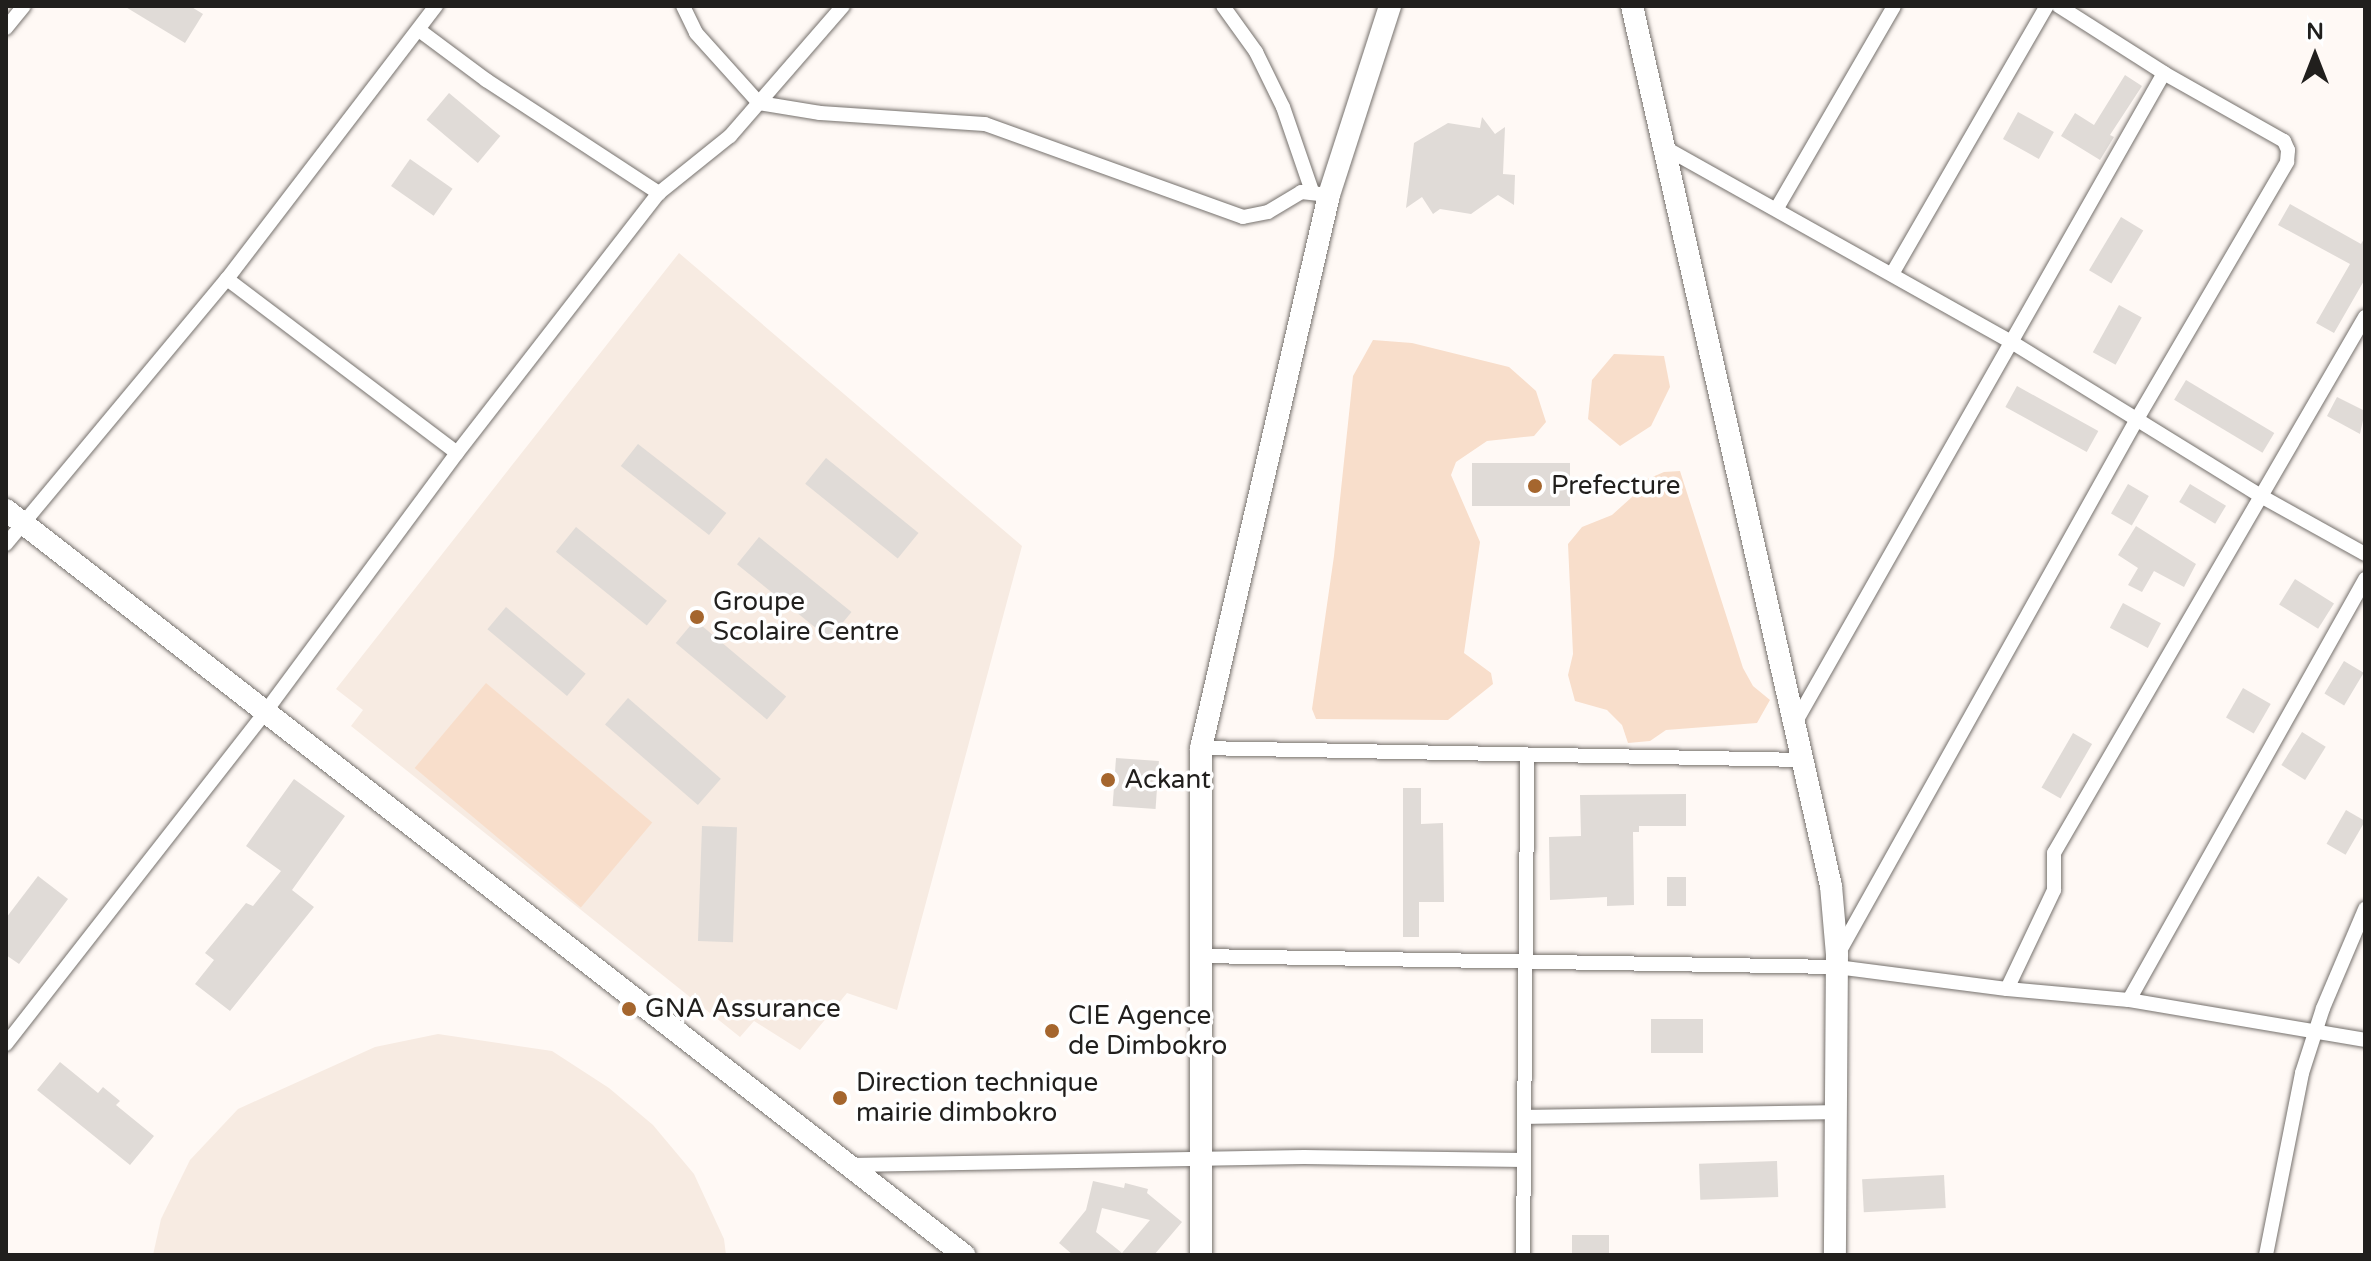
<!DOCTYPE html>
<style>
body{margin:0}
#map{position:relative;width:2371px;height:1261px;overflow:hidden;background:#fff9f5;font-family:"Varela Round",sans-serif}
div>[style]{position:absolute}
.built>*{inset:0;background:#f7ebe2}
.green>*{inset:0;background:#f8decb;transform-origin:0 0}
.building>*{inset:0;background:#e0dbd7;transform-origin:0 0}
.roads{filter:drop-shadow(0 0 2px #76716d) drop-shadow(0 0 2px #76716d)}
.minor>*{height:14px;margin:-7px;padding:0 7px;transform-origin:7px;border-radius:7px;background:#fff}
.secondary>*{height:22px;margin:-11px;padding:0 11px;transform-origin:11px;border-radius:11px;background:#fff}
.dots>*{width:22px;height:22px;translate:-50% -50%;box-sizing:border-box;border:4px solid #fff;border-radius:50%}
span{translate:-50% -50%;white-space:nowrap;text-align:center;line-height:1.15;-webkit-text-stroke:7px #fff;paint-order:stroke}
.poi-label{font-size:26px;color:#211f1d}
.left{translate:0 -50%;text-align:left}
.frame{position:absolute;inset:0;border:8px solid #211f1d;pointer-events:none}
.north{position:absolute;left:2275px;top:16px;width:80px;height:80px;-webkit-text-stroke:6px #fff;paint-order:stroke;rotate:0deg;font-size:22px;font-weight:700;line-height:32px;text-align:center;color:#211f1d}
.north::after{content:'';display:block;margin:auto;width:28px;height:36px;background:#211f1d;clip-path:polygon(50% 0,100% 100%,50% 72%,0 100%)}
</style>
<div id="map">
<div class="built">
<i style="clip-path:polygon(679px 253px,1022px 546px,897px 1010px,847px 993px,800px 1050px,754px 1021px,740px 1037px,351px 726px,363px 710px,336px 689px)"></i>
<i style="clip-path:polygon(438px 1034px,552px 1051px,609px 1088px,653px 1125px,694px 1174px,724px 1239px,726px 1255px,153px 1255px,161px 1219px,190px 1160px,238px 1109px,375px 1047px)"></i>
</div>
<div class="green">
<i style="clip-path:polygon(1373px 340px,1412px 343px,1509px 367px,1536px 391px,1546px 422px,1534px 436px,1487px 441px,1456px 462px,1451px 475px,1480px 542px,1464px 653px,1491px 673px,1493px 684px,1448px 720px,1316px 719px,1312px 709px,1334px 556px,1353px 376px)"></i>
<i style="clip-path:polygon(1614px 354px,1664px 356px,1670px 387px,1651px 426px,1620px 446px,1588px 419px,1592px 380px)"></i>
<i style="clip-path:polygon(1680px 471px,1743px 668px,1753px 686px,1770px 700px,1757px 723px,1666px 730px,1650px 741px,1628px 743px,1622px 725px,1607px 710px,1575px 701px,1568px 675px,1573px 654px,1568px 544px,1582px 527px,1612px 515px,1632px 497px,1636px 484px,1664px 472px)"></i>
<i style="left:486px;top:683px;width:217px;height:111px;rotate:40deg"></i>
</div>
<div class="building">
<i style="clip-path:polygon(124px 6px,190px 6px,203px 14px,185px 43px)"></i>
<i style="clip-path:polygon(2125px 75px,2142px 86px,2110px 135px,2114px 137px,2100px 160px,2061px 136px,2075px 113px,2094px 125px)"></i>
<i style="left:449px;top:93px;width:67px;height:35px;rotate:40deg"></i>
<i style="left:2018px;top:112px;width:41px;height:31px;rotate:29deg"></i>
<i style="clip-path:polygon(1482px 117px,1495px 134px,1505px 127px,1503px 174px,1515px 175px,1514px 205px,1498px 195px,1471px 214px,1440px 209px,1433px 214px,1422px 197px,1406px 208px,1414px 143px,1448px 123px,1480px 128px)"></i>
<i style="left:410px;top:159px;width:52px;height:33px;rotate:35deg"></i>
<i style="clip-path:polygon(2290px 204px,2361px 244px,2365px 237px,2365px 279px,2334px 333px,2316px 323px,2350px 264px,2278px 225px)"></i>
<i style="left:2121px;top:217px;width:26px;height:62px;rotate:31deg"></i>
<i style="left:2119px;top:305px;width:26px;height:54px;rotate:29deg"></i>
<i style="left:2186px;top:380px;width:103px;height:23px;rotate:31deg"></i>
<i style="left:2017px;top:386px;width:93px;height:24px;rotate:29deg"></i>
<i style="clip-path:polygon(2337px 397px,2365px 411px,2360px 434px,2327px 416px)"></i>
<i style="left:638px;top:444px;width:112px;height:28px;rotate:38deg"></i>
<i style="left:826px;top:458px;width:119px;height:33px;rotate:39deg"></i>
<i style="left:1472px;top:463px;width:98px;height:43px"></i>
<i style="left:2128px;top:484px;width:24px;height:34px;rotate:30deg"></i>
<i style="left:2190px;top:484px;width:42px;height:21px;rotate:31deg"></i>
<i style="clip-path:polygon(2136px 526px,2196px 564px,2184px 587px,2154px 571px,2142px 592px,2128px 585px,2138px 568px,2118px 555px)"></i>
<i style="left:576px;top:527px;width:117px;height:32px;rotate:39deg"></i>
<i style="left:759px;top:537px;width:119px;height:35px;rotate:39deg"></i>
<i style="left:2295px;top:579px;width:46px;height:30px;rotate:32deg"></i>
<i style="left:2123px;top:603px;width:43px;height:28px;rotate:28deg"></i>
<i style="left:506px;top:607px;width:104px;height:29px;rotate:40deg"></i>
<i style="left:695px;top:620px;width:119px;height:30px;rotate:40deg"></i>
<i style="left:2344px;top:661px;width:23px;height:38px;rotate:31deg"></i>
<i style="left:2243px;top:688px;width:32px;height:34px;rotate:30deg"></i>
<i style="left:628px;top:698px;width:123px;height:35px;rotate:41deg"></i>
<i style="left:2302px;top:732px;width:28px;height:39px;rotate:32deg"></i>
<i style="left:2073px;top:733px;width:22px;height:63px;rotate:30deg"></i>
<i style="left:1116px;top:758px;width:43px;height:48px;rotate:4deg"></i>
<i style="clip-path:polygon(294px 779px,345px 816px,292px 890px,314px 907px,230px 1011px,195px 984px,214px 960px,205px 953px,246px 903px,253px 906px,281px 871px,246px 846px)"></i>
<i style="clip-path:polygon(1403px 788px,1421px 788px,1421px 824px,1443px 823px,1444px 902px,1419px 902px,1419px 937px,1403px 937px)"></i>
<i style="clip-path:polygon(1686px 794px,1686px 826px,1639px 826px,1639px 832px,1633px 832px,1634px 905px,1607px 906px,1607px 897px,1550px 900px,1549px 837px,1581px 836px,1580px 795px)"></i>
<i style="left:2346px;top:810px;width:22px;height:39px;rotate:30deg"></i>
<i style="left:702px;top:826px;width:35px;height:115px;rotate:2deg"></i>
<i style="clip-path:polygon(38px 876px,68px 899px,19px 964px,6px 955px,6px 918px)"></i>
<i style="left:1667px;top:877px;width:19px;height:29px"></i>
<i style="left:1651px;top:1019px;width:52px;height:34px"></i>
<i style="clip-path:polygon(60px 1062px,98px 1093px,103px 1087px,120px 1101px,116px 1105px,154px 1136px,130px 1165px,37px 1090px)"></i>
<i style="left:1777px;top:1161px;width:36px;height:78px;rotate:88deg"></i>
<i style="left:1944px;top:1175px;width:33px;height:82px;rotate:87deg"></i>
<i style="clip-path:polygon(evenodd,1093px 1181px,1124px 1188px,1125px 1183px,1148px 1189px,1147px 1193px,1182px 1222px,1154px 1255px,1073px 1255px,1059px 1243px,1086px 1210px,1093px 1181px,1102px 1208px,1150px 1220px,1122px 1253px,1096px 1232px,1102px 1208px)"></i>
<i style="left:1609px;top:1235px;width:20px;height:37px;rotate:90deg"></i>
</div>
<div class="roads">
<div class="minor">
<i style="left:683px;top:6px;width:30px;rotate:64deg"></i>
<i style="left:696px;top:33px;width:94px;rotate:48deg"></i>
<i style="left:759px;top:103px;width:62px;rotate:9.3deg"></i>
<i style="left:820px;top:113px;width:165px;rotate:3.8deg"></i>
<i style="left:985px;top:124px;width:274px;rotate:19.8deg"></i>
<i style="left:1243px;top:217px;width:25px;rotate:-11deg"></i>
<i style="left:1268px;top:212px;width:39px;rotate:-31deg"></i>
<i style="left:1301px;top:192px;width:28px;rotate:6deg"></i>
<i style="left:1223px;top:6px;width:57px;rotate:54.3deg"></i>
<i style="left:1256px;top:52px;width:61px;rotate:63.9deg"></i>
<i style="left:1283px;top:107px;width:89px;rotate:71deg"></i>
<i style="left:6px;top:28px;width:28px;rotate:-51deg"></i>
<i style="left:419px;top:30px;width:84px;rotate:36.7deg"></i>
<i style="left:486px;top:80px;width:207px;rotate:33.2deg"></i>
<i style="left:1662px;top:146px;width:403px;rotate:29.3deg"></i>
<i style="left:2013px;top:343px;width:289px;rotate:31.7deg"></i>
<i style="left:2259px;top:495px;width:121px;rotate:29.1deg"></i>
<i style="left:1777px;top:208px;width:233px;rotate:-59.9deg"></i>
<i style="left:1892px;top:274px;width:310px;rotate:-60deg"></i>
<i style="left:227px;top:279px;width:288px;rotate:37.1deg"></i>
<i style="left:6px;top:544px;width:345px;rotate:-50.2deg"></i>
<i style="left:227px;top:279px;width:344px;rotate:-52.6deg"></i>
<i style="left:1795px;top:723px;width:747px;rotate:-60.42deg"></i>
<i style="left:1201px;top:748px;width:602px;rotate:1.14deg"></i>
<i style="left:1838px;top:954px;width:613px;rotate:-60.8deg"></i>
<i style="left:2137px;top:419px;width:298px;rotate:-59.7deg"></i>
<i style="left:2287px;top:162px;width:12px;rotate:-85deg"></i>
<i style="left:2288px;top:150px;width:10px;rotate:-114deg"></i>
<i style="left:2284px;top:141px;width:138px;rotate:-150.5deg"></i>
<i style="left:2164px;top:73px;width:125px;rotate:-147.5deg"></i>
<i style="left:1200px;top:956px;width:637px;rotate:0.99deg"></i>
<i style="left:1837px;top:967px;width:171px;rotate:7.4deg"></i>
<i style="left:2007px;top:989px;width:122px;rotate:5.2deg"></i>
<i style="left:2129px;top:1000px;width:239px;rotate:9.6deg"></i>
<i style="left:2007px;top:989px;width:110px;rotate:-64.6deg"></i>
<i style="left:2054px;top:890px;width:37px;rotate:-90deg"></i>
<i style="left:2054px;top:853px;width:620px;rotate:-59.88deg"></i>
<i style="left:2129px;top:1000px;width:483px;rotate:-60.7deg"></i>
<i style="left:6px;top:1044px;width:422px;rotate:-52deg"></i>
<i style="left:266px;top:711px;width:321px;rotate:-53.5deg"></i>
<i style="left:457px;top:453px;width:329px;rotate:-52.2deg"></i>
<i style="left:659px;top:193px;width:91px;rotate:-38.8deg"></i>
<i style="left:730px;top:136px;width:172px;rotate:-49deg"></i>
<i style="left:1527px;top:1117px;width:309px;rotate:-0.9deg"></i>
<i style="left:850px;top:1165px;width:454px;rotate:-1deg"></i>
<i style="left:1304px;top:1157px;width:220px;rotate:0.8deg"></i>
<i style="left:1523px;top:1255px;width:499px;rotate:-89.5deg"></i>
<i style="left:2266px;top:1255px;width:186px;rotate:-78.8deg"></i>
<i style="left:2302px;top:1073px;width:68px;rotate:-72.1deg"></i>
<i style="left:2323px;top:1008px;width:108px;rotate:-67deg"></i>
</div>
<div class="secondary">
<i style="left:1632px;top:6px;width:902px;rotate:77.26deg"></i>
<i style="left:1831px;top:886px;width:68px;rotate:85deg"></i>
<i style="left:1837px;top:954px;width:301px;rotate:90.4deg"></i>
<i style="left:6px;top:510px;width:1214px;rotate:37.87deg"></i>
<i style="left:1201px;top:1255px;width:507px;rotate:-90deg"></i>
<i style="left:1201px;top:748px;width:568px;rotate:-76.97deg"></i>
<i style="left:1329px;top:195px;width:199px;rotate:-72.1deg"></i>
</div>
</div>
<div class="dots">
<i style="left:1535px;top:486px;background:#a5662e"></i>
<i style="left:697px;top:617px;background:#a5662e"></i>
<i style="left:1108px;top:780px;background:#a5662e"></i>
<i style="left:629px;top:1009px;background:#a5662e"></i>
<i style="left:1052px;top:1031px;background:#a5662e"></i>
<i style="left:840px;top:1098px;background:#a5662e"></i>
</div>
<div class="poi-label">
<span class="left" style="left:1551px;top:486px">Prefecture</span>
<span class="left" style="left:713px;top:617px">Groupe<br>Scolaire Centre</span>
<span class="left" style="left:1124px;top:780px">Ackant</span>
<span class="left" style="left:645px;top:1009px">GNA Assurance</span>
<span class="left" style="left:1068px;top:1031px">CIE Agence<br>de Dimbokro</span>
<span class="left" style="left:856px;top:1098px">Direction technique<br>mairie dimbokro</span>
</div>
<div class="frame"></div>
<div class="north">N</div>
</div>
